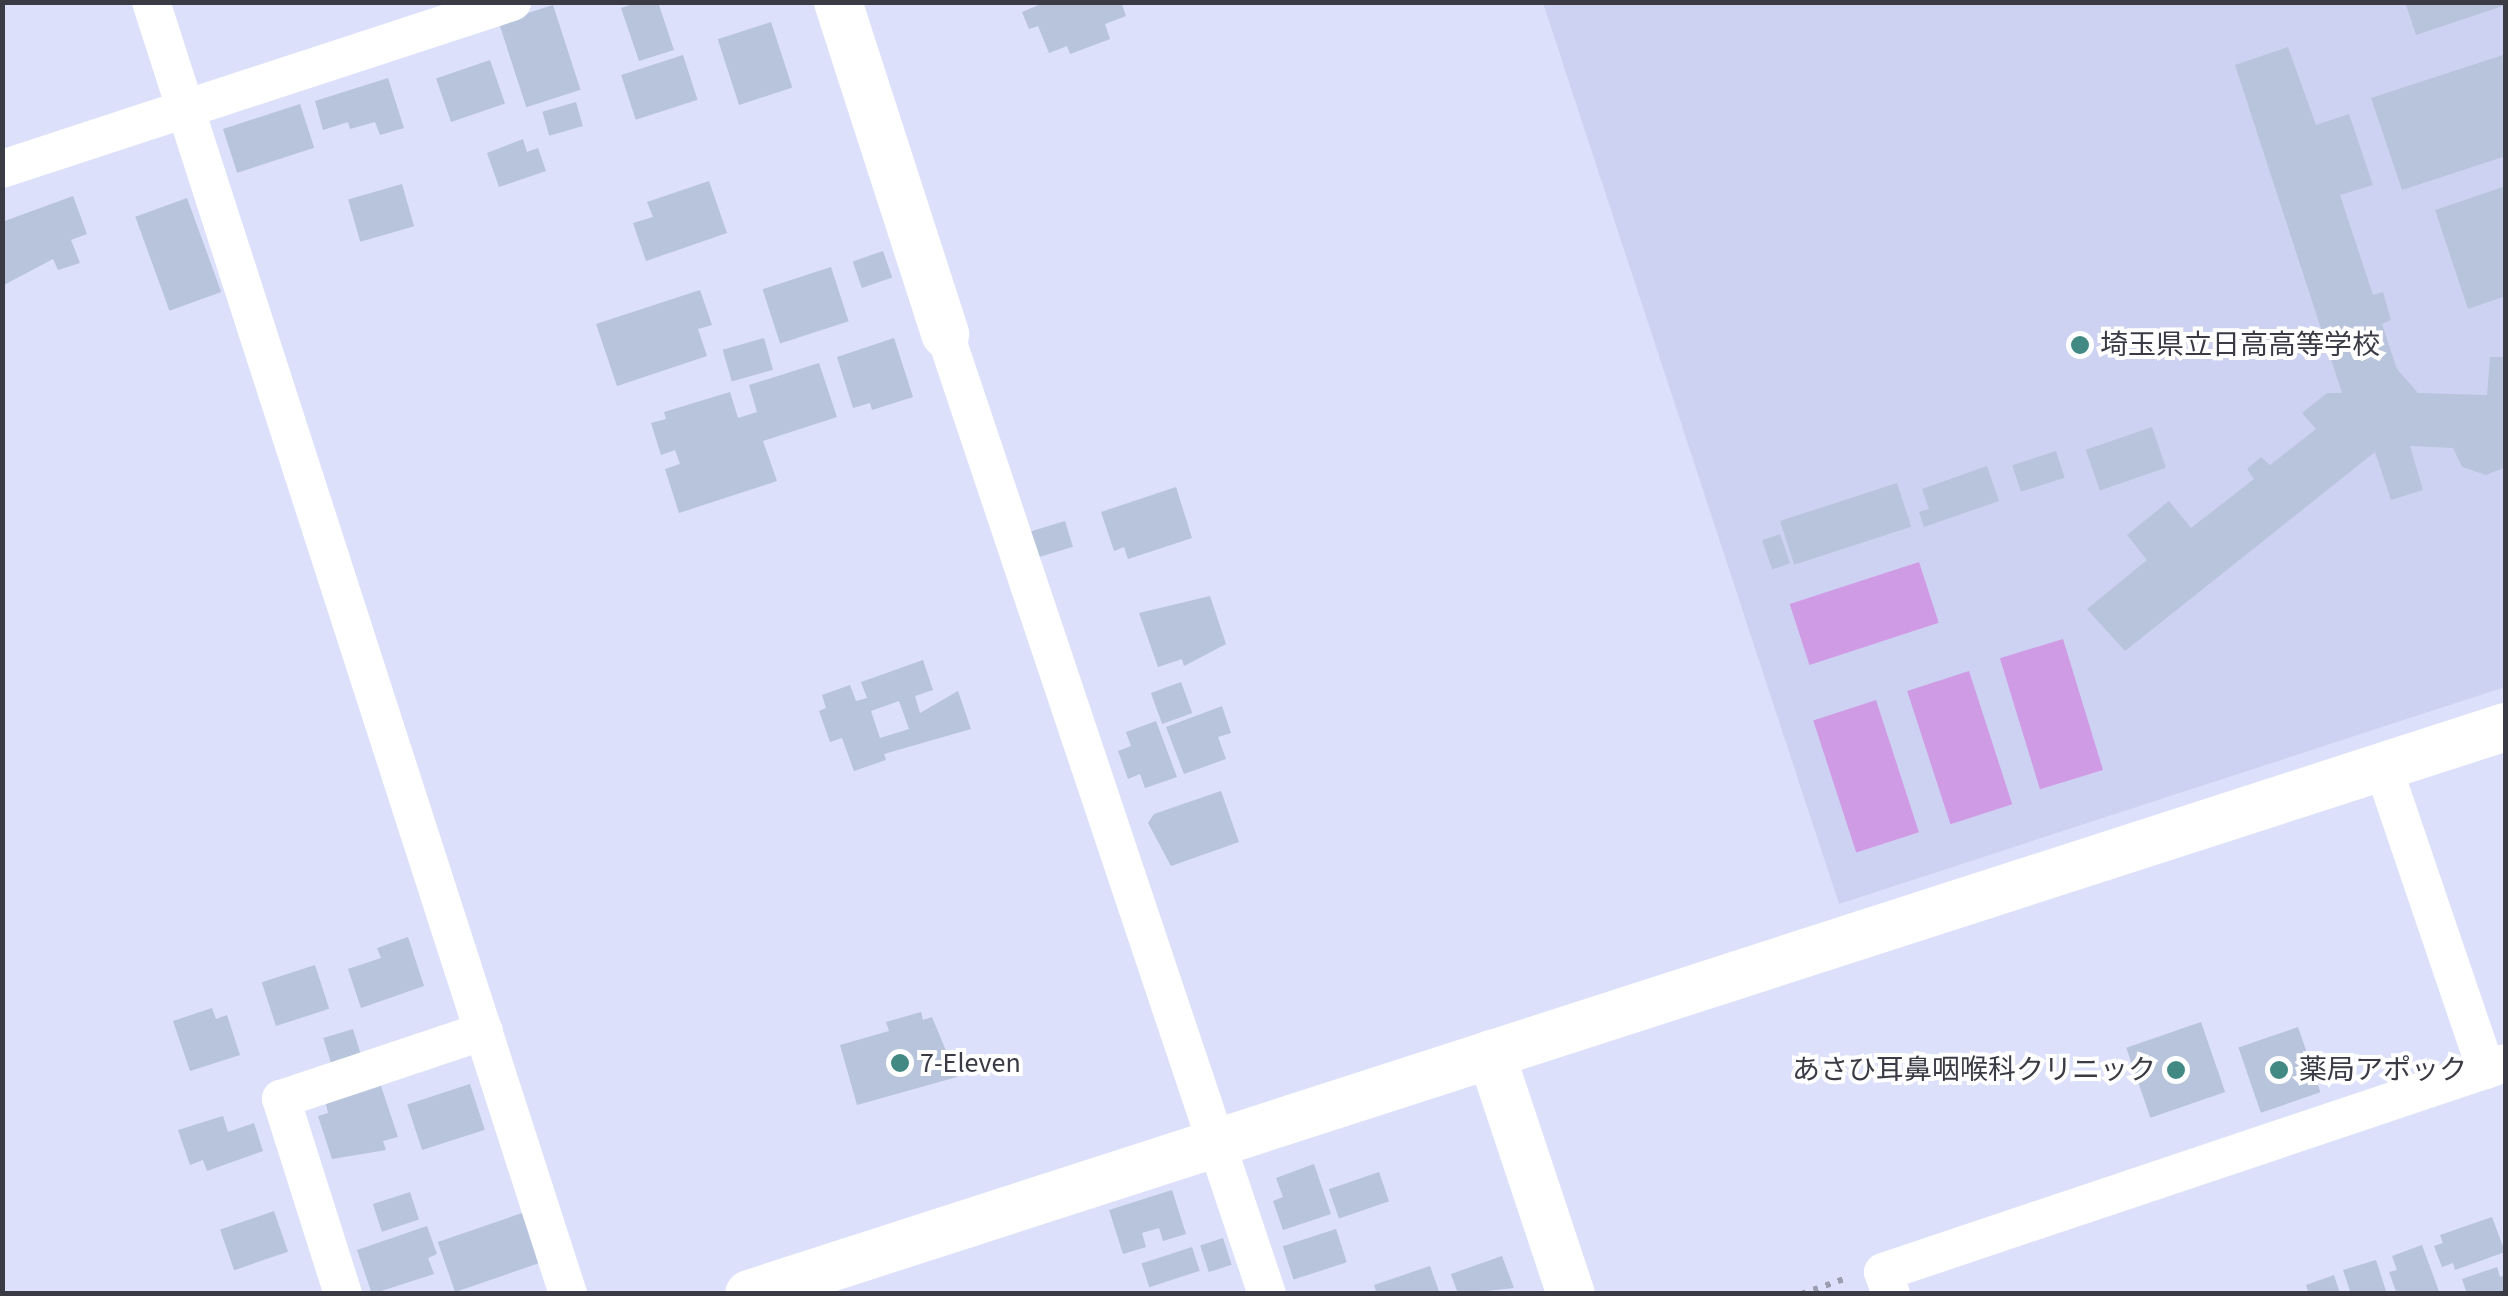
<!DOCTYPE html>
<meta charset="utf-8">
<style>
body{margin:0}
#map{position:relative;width:2508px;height:1296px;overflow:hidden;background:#dce0fa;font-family:"Source Sans 3","Noto Sans JP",sans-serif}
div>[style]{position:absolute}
.built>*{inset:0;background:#ced2f2}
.green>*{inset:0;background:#d09be5;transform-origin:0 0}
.building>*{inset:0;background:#b7c4db;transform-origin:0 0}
.path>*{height:6px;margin-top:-3px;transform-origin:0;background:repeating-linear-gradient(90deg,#9b9db1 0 5px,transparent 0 13px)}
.minor>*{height:38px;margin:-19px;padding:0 19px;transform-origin:19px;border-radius:19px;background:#fff}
.tertiary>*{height:48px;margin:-24px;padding:0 24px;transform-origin:24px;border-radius:24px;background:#fff}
.dots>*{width:28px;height:28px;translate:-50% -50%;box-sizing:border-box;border:5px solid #fff;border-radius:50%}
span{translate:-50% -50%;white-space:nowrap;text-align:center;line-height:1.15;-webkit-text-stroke:8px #fff;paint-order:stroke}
.poi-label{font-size:28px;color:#3a3b45}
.left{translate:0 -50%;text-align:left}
.right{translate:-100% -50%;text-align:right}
.frame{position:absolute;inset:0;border:5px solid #3a3b45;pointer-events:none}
</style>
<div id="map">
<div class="built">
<i style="clip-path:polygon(1543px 3px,2505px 3px,2505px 687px,1839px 904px)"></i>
</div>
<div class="green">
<i style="left:1919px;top:562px;width:64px;height:136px;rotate:72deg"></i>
<i style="left:2063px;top:639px;width:137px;height:66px;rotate:73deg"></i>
<i style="left:1969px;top:671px;width:140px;height:65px;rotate:72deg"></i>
<i style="left:1876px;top:700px;width:139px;height:66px;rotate:72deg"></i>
</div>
<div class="building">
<i style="clip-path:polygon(639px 2px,658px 2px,674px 50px,639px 61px,621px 8px)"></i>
<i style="clip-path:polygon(1046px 2px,1121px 2px,1126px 16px,1105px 24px,1110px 39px,1070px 54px,1067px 46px,1049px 53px,1038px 26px,1029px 29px,1022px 12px)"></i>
<i style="clip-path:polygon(2405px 2px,2506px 2px,2506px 5px,2416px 35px)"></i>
<i style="left:553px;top:5px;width:89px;height:57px;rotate:72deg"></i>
<i style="left:771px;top:22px;width:69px;height:56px;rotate:72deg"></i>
<i style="clip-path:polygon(2288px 47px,2316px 125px,2349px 114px,2373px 185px,2340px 195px,2373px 295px,2383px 292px,2391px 320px,2382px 324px,2397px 369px,2418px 393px,2487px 395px,2490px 357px,2506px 357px,2506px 467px,2486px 475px,2462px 467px,2453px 448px,2410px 446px,2423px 490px,2391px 500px,2375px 452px,2125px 651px,2087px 609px,2147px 560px,2127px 535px,2169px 501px,2191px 528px,2254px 479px,2247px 469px,2261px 457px,2270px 465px,2316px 429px,2302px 413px,2327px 393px,2342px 393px,2235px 65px)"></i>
<i style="clip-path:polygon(2506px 54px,2506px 156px,2402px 190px,2371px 98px)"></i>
<i style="left:683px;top:55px;width:47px;height:65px;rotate:72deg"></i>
<i style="left:490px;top:60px;width:46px;height:57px;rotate:71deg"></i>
<i style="clip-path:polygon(388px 78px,404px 128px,380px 135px,375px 122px,350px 129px,348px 122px,323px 130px,315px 101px)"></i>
<i style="left:576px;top:102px;width:25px;height:35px;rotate:74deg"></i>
<i style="left:300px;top:104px;width:46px;height:81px;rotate:72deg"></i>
<i style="clip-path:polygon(523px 139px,527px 152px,538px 148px,546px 171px,499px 187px,487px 153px)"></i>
<i style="clip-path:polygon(709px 181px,727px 233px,646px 261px,633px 223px,653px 217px,647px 202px)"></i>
<i style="left:402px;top:184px;width:44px;height:56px;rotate:74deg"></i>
<i style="clip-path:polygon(2506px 186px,2506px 296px,2468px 309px,2435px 210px)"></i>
<i style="clip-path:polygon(73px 196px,87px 234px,71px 240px,80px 263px,58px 270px,53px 259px,2px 286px,2px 222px)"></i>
<i style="left:187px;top:198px;width:100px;height:55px;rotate:70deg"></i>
<i style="left:883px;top:251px;width:28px;height:32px;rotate:71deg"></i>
<i style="left:831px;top:267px;width:57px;height:72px;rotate:72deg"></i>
<i style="clip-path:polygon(700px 290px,712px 325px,698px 329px,707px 356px,617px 386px,596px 324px)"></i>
<i style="left:764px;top:338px;width:33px;height:43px;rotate:74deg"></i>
<i style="clip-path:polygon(894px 338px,913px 397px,872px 410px,870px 403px,853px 408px,837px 357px)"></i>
<i style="clip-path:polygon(819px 363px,837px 417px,763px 441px,777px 481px,679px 513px,665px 469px,680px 464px,675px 450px,661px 455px,651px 423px,666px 419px,664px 412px,730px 392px,738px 418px,757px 412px,749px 385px)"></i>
<i style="left:2152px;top:427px;width:43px;height:70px;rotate:71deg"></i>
<i style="left:2056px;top:451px;width:28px;height:46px;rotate:72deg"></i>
<i style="clip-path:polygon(1987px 466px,1999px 501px,1924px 527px,1919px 512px,1929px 509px,1922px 489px)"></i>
<i style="left:1897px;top:483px;width:46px;height:123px;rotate:72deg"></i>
<i style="clip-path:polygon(1176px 487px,1192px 538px,1128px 559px,1124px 547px,1114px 551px,1101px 512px)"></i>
<i style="left:1065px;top:521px;width:27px;height:36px;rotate:73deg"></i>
<i style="left:1780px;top:534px;width:31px;height:19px;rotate:71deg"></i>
<i style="clip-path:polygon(1210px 596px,1226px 644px,1184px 666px,1182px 659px,1158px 667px,1139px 613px)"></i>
<i style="clip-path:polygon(evenodd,923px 660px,933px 690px,915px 696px,920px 713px,958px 691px,971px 729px,884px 754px,886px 760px,854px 771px,842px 738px,830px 742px,819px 711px,826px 708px,822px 695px,850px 685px,856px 701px,867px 698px,861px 682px,923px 660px,899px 701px,909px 729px,880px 738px,871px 711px,899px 701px)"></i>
<i style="left:1181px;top:682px;width:33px;height:32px;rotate:70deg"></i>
<i style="clip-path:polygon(1222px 706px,1231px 733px,1218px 737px,1226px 759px,1184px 774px,1166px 727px)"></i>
<i style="clip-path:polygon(1156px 721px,1177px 777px,1145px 788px,1140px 774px,1128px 779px,1118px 751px,1131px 746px,1126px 732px)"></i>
<i style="clip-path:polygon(1221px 791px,1239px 842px,1171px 866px,1148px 823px,1154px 814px)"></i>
<i style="clip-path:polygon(408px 937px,424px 986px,361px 1008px,348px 969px,381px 958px,377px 948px)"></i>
<i style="left:315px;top:965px;width:46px;height:56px;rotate:72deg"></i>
<i style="clip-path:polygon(212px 1008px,216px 1019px,227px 1015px,240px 1055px,190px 1071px,173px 1021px)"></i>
<i style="clip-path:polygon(921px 1012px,923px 1020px,932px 1017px,957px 1077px,857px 1105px,840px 1045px,889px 1031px,886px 1022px)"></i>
<i style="left:2201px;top:1022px;width:74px;height:79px;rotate:71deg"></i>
<i style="left:2298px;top:1027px;width:69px;height:63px;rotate:71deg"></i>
<i style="left:353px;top:1029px;width:28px;height:31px;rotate:73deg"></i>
<i style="left:470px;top:1084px;width:48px;height:66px;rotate:72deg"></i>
<i style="clip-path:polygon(381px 1086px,398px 1137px,383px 1141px,386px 1150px,332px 1159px,318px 1116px,328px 1113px,326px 1104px)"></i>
<i style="clip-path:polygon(223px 1116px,228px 1132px,254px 1123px,263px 1151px,207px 1171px,203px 1160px,190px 1165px,178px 1130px)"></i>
<i style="clip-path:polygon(1314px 1164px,1331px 1214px,1283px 1230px,1273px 1201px,1283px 1197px,1276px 1178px)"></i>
<i style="left:1379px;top:1172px;width:31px;height:53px;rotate:71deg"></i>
<i style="clip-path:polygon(1172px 1190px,1186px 1234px,1163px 1241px,1159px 1228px,1142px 1233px,1146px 1247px,1123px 1254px,1109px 1210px)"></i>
<i style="left:410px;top:1192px;width:29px;height:39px;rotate:72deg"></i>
<i style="left:274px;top:1211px;width:43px;height:57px;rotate:71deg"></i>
<i style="left:522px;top:1213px;width:53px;height:89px;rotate:71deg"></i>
<i style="clip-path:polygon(2492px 1217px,2505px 1252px,2455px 1270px,2453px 1263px,2442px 1267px,2434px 1246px,2443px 1243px,2440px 1235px)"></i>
<i style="clip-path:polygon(427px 1226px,437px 1254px,428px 1258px,434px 1274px,372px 1294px,357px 1250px)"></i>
<i style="left:1336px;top:1229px;width:35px;height:56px;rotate:72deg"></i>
<i style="left:1223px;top:1238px;width:28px;height:24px;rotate:72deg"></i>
<i style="clip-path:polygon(2422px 1245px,2440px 1294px,2397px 1294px,2389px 1272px,2397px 1270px,2392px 1256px)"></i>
<i style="left:1192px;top:1247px;width:25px;height:53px;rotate:72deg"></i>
<i style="clip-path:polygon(1502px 1256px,1514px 1288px,1458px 1294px,1451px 1274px)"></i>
<i style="clip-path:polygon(2376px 1260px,2387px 1294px,2351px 1294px,2343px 1270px)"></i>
<i style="clip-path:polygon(1430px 1266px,1440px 1294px,1377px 1294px,1374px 1285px)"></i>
<i style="clip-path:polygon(2497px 1267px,2500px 1277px,2506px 1275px,2506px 1294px,2467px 1294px,2462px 1279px)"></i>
<i style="clip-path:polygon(2334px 1275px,2340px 1294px,2309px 1294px,2306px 1285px)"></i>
</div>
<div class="path">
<i style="left:1801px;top:1294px;width:49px;rotate:-19.2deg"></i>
</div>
<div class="minor">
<i style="left:151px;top:2px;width:1358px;rotate:72.11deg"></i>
<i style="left:2px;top:169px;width:537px;rotate:-18.13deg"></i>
<i style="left:945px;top:334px;width:1013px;rotate:71.46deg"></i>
<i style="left:2383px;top:767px;width:320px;rotate:71.2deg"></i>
<i style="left:343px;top:1294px;width:205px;rotate:-107.6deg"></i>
<i style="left:281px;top:1099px;width:214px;rotate:-18.5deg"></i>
<i style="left:1891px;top:1294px;width:23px;rotate:-110deg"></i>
<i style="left:1883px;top:1272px;width:657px;rotate:-18.55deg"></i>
</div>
<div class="tertiary">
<i style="left:838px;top:2px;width:349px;rotate:72.1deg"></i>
<i style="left:1491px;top:1054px;width:253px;rotate:71.6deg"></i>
<i style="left:749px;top:1294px;width:1846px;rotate:-17.89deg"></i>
</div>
<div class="dots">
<i style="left:2080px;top:345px;background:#438983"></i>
<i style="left:900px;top:1063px;background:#438983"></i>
<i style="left:2176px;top:1070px;background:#438983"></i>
<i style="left:2279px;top:1070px;background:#438983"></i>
</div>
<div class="poi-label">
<span class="left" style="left:2100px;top:345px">埼玉県立日高高等学校</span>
<span class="left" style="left:920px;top:1063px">7-Eleven</span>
<span class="right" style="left:2156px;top:1070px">あさひ耳鼻咽喉科クリニック</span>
<span class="left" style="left:2299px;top:1070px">薬局アポック</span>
</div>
<div class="frame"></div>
</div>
